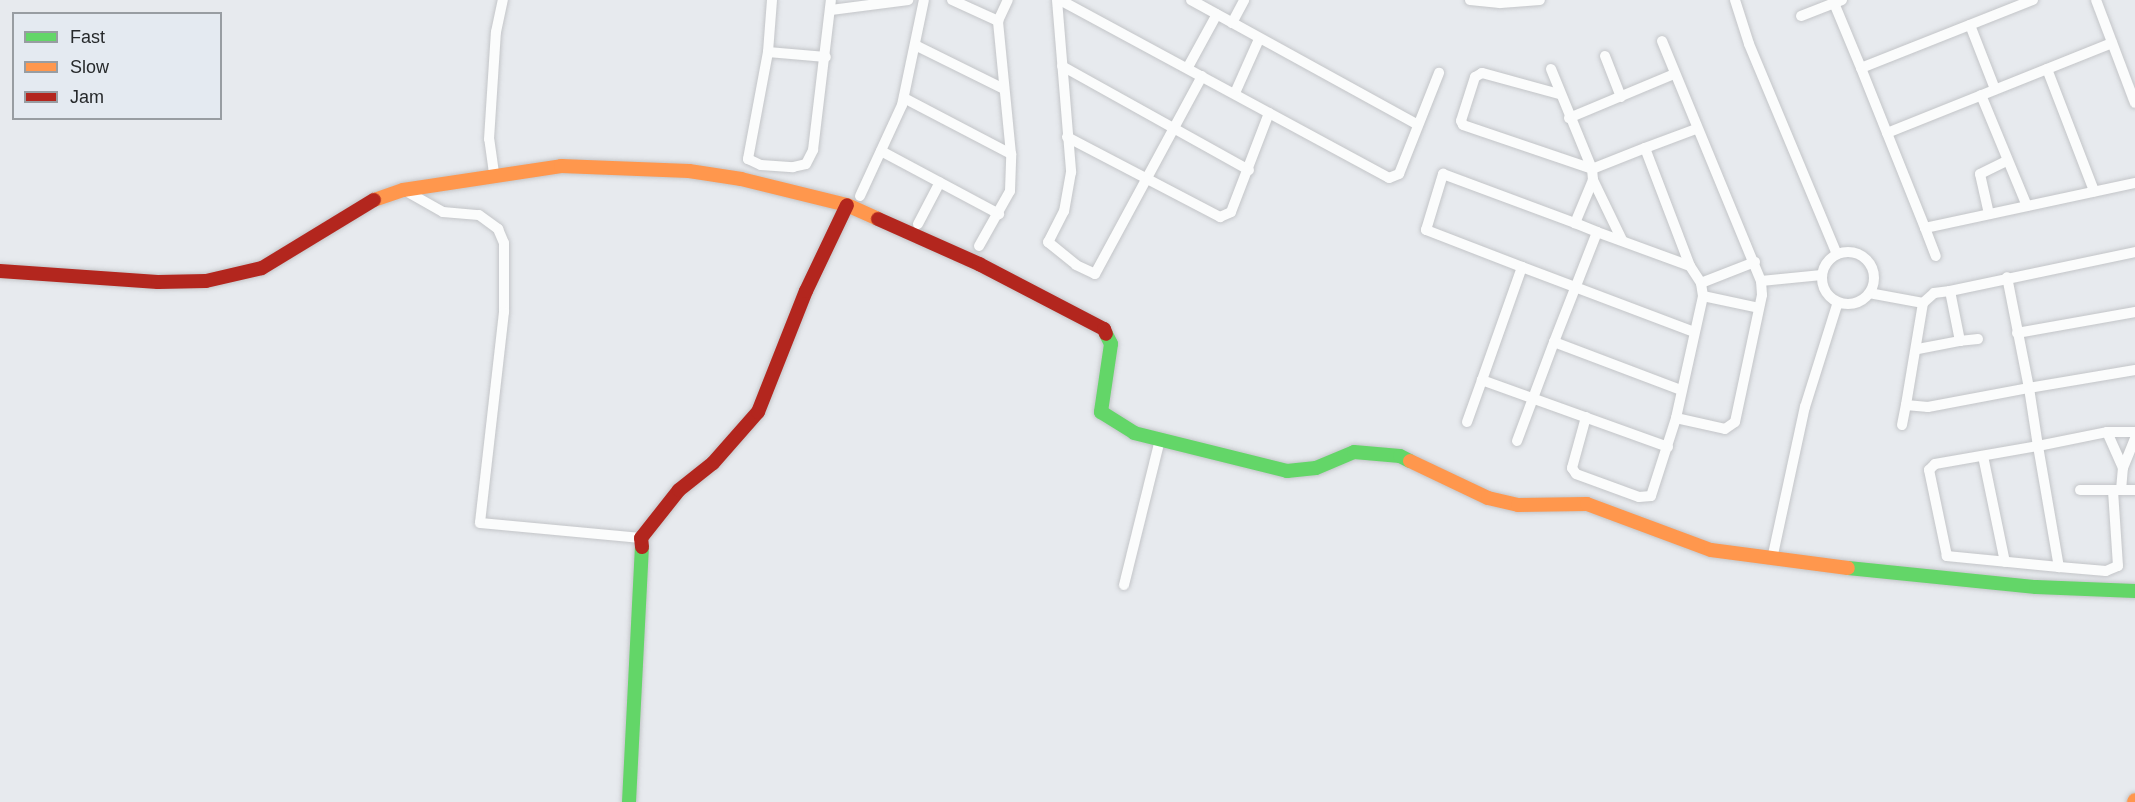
<!DOCTYPE html>
<style>
body{margin:0}
#map{position:relative;width:2135px;height:802px;overflow:hidden;background:#e7eaee;font-family:Helvetica,sans-serif}
div>[style]{position:absolute}
.roads{filter:drop-shadow(0 0 2px #c3c5c8) drop-shadow(0 0 2px #c3c5c8)}
.street>*{height:10px;margin:-5px;padding:0 5px;transform-origin:5px;border-radius:5px;background:#fbfcfc}
.street>.ring{margin:-5px;padding:0;box-sizing:content-box;background:none;border:10px solid #fbfcfc;border-radius:50%}
.fast>*{height:14px;margin:-7px;padding:0 7px;transform-origin:7px;border-radius:7px;background:#63d668}
.slow>*{height:14px;margin:-7px;padding:0 7px;transform-origin:7px;border-radius:7px;background:#ff974d}
.jam>*{height:14px;margin:-7px;padding:0 7px;transform-origin:7px;border-radius:7px;background:#b3261e}
span{translate:-50% -50%;white-space:nowrap;text-align:center;line-height:1.15;-webkit-text-stroke:5px #e4eaf1;paint-order:stroke}
.legend{position:absolute;left:12px;top:12px;width:210px;height:108px;box-sizing:border-box;background:#e4eaf1;border:2px solid #989da2;margin:0;padding:8px 10px;list-style:none;font-size:18px;color:#26292b}
.legend li{display:flex;align-items:center;gap:12px;height:30px}
.legend b{width:30px;border:2px solid #989da2}
</style>
<div id="map">
<div class="roads">
<div class="street">
<i style="left:772px;top:0;width:52px;rotate:94.4deg"></i>
<i style="left:768px;top:52px;width:109px;rotate:100.6deg"></i>
<i style="left:748px;top:159px;width:14px;rotate:25deg"></i>
<i style="left:761px;top:165px;width:32px;rotate:4deg"></i>
<i style="left:793px;top:167px;width:13px;rotate:-13deg"></i>
<i style="left:806px;top:164px;width:16px;rotate:-63deg"></i>
<i style="left:813px;top:150px;width:151px;rotate:-83.2deg"></i>
<i style="left:952px;top:0;width:51px;rotate:24.5deg"></i>
<i style="left:1057px;top:0;width:173px;rotate:85.3deg"></i>
<i style="left:1071px;top:172px;width:40px;rotate:100deg"></i>
<i style="left:1064px;top:211px;width:35px;rotate:117deg"></i>
<i style="left:1048px;top:242px;width:36px;rotate:39deg"></i>
<i style="left:1076px;top:265px;width:21px;rotate:25deg"></i>
<i style="left:1095px;top:274px;width:225px;rotate:-61.6deg"></i>
<i style="left:1060px;top:0;width:374px;rotate:28.4deg"></i>
<i style="left:1389px;top:178px;width:11px;rotate:-22deg"></i>
<i style="left:1399px;top:174px;width:109px;rotate:-68.4deg"></i>
<i style="left:1191px;top:0;width:258px;rotate:28.8deg"></i>
<i style="left:1470px;top:0;width:30px;rotate:6deg"></i>
<i style="left:1500px;top:3px;width:40px;rotate:-4.3deg"></i>
<i style="left:1735px;top:0;width:46px;rotate:72.3deg"></i>
<i style="left:1749px;top:44px;width:228px;rotate:67.3deg"></i>
<i style="left:2096px;top:0;width:110px;rotate:69.3deg"></i>
<i style="left:1834px;top:3px;width:70px;rotate:67.4deg"></i>
<i style="left:831px;top:10px;width:78px;rotate:-7.4deg"></i>
<i style="left:1801px;top:16px;width:44px;rotate:-21.3deg"></i>
<i style="left:1232px;top:23px;width:26px;rotate:-62deg"></i>
<i style="left:1970px;top:25px;width:69px;rotate:68.7deg"></i>
<i style="left:1662px;top:41px;width:260px;rotate:67.6deg"></i>
<i style="left:1761px;top:281px;width:61px;rotate:-5.6deg"></i>
<i style="left:2112px;top:43px;width:242px;rotate:158.2deg"></i>
<i style="left:1887px;top:133px;width:102px;rotate:68.2deg"></i>
<i style="left:1925px;top:228px;width:215px;rotate:-12.1deg"></i>
<i style="left:917px;top:46px;width:97px;rotate:26.3deg"></i>
<i style="left:768px;top:52px;width:58px;rotate:4.9deg"></i>
<i style="left:1605px;top:56px;width:44px;rotate:68.7deg"></i>
<i style="left:1062px;top:66px;width:214px;rotate:29.1deg"></i>
<i style="left:1188px;top:67px;width:60px;rotate:-61.3deg"></i>
<i style="left:1551px;top:69px;width:108px;rotate:67.7deg"></i>
<i style="left:2047px;top:69px;width:131px;rotate:68.9deg"></i>
<i style="left:1235px;top:93px;width:59px;rotate:-66deg"></i>
<i style="left:1559px;top:94px;width:80px;rotate:-164.7deg"></i>
<i style="left:1482px;top:73px;width:8px;rotate:150deg"></i>
<i style="left:1475px;top:77px;width:46px;rotate:107.7deg"></i>
<i style="left:1461px;top:121px;width:4px;rotate:63deg"></i>
<i style="left:1463px;top:125px;width:136px;rotate:18.8deg"></i>
<i style="left:1981px;top:95px;width:120px;rotate:67.5deg"></i>
<i style="left:904px;top:98px;width:121px;rotate:27.6deg"></i>
<i style="left:1569px;top:118px;width:114px;rotate:-22.7deg"></i>
<i style="left:1887px;top:133px;width:70px;rotate:-111.8deg"></i>
<i style="left:1861px;top:68px;width:185px;rotate:-21.6deg"></i>
<i style="left:1067px;top:137px;width:173px;rotate:27.6deg"></i>
<i style="left:1220px;top:217px;width:12px;rotate:-24deg"></i>
<i style="left:1231px;top:212px;width:106px;rotate:-69deg"></i>
<i style="left:881px;top:151px;width:134px;rotate:28.1deg"></i>
<i style="left:494px;top:173px;width:34px;rotate:-98deg"></i>
<i style="left:489px;top:139px;width:107px;rotate:-86.3deg"></i>
<i style="left:496px;top:32px;width:33px;rotate:-78deg"></i>
<i style="left:1593px;top:180px;width:47px;rotate:112.7deg"></i>
<i style="left:1575px;top:223px;width:24px;rotate:22deg"></i>
<i style="left:404px;top:190px;width:45px;rotate:29.4deg"></i>
<i style="left:443px;top:212px;width:36px;rotate:5deg"></i>
<i style="left:479px;top:215px;width:24px;rotate:36deg"></i>
<i style="left:498px;top:229px;width:15px;rotate:67deg"></i>
<i style="left:504px;top:243px;width:69px;rotate:90deg"></i>
<i style="left:504px;top:312px;width:212px;rotate:96.5deg"></i>
<i style="left:480px;top:523px;width:162px;rotate:5.3deg"></i>
<i style="left:860px;top:196px;width:100px;rotate:-65.2deg"></i>
<i style="left:902px;top:105px;width:107px;rotate:-78.2deg"></i>
<i style="left:1989px;top:214px;width:41px;rotate:-102.7deg"></i>
<i style="left:1980px;top:174px;width:30px;rotate:-26deg"></i>
<i style="left:918px;top:224px;width:47px;rotate:-62.4deg"></i>
<i style="left:1925px;top:228px;width:30px;rotate:69deg"></i>
<i style="left:1622px;top:240px;width:67px;rotate:-115.8deg"></i>
<i style="left:1593px;top:180px;width:11px;rotate:-95deg"></i>
<i style="left:1592px;top:169px;width:57px;rotate:-21.6deg"></i>
<i style="left:979px;top:246px;width:63px;rotate:-60.6deg"></i>
<i style="left:1010px;top:191px;width:37px;rotate:-88deg"></i>
<i style="left:1011px;top:154px;width:134px;rotate:-95.6deg"></i>
<i style="left:998px;top:21px;width:23px;rotate:-65deg"></i>
<i class="ring" style="left:1822px;top:252px;width:42px;height:42px"></i>
<i style="left:1690px;top:266px;width:126px;rotate:-110.9deg"></i>
<i style="left:1645px;top:148px;width:54px;rotate:-20.4deg"></i>
<i style="left:1522px;top:267px;width:103px;rotate:-158.9deg"></i>
<i style="left:1426px;top:230px;width:59px;rotate:-73.1deg"></i>
<i style="left:1443px;top:174px;width:141px;rotate:20.4deg"></i>
<i style="left:1869px;top:293px;width:55px;rotate:10.5deg"></i>
<i style="left:1923px;top:303px;width:15px;rotate:-42deg"></i>
<i style="left:1934px;top:293px;width:16px;rotate:-7deg"></i>
<i style="left:1703px;top:296px;width:57px;rotate:12.1deg"></i>
<i style="left:1923px;top:303px;width:103px;rotate:99.5deg"></i>
<i style="left:1906px;top:405px;width:22px;rotate:5deg"></i>
<i style="left:1928px;top:407px;width:103px;rotate:-10.7deg"></i>
<i style="left:2029px;top:388px;width:113px;rotate:-101.2deg"></i>
<i style="left:2017px;top:333px;width:120px;rotate:-10.1deg"></i>
<i style="left:1978px;top:339px;width:18px;rotate:174deg"></i>
<i style="left:1960px;top:341px;width:51px;rotate:-101.3deg"></i>
<i style="left:1950px;top:291px;width:189px;rotate:-11.9deg"></i>
<i style="left:1554px;top:342px;width:118px;rotate:-68.6deg"></i>
<i style="left:1597px;top:232px;width:99px;rotate:20.1deg"></i>
<i style="left:1690px;top:266px;width:20px;rotate:57deg"></i>
<i style="left:1918px;top:349px;width:43px;rotate:-10.8deg"></i>
<i style="left:2135px;top:370px;width:108px;rotate:170.4deg"></i>
<i style="left:2029px;top:388px;width:59px;rotate:81.2deg"></i>
<i style="left:2038px;top:446px;width:123px;rotate:80.2deg"></i>
<i style="left:2059px;top:567px;width:113px;rotate:-174.4deg"></i>
<i style="left:1947px;top:556px;width:88px;rotate:-101.8deg"></i>
<i style="left:1929px;top:470px;width:8px;rotate:-45deg"></i>
<i style="left:1935px;top:464px;width:105px;rotate:-9.9deg"></i>
<i style="left:2038px;top:446px;width:70px;rotate:-11.5deg"></i>
<i style="left:2107px;top:432px;width:28px"></i>
<i style="left:1586px;top:417px;width:53px;rotate:105.4deg"></i>
<i style="left:1572px;top:468px;width:7px;rotate:56deg"></i>
<i style="left:1576px;top:474px;width:67px;rotate:20.1deg"></i>
<i style="left:1639px;top:497px;width:12px;rotate:-5deg"></i>
<i style="left:1651px;top:496px;width:82px;rotate:-72.2deg"></i>
<i style="left:1676px;top:418px;width:125px;rotate:-77.5deg"></i>
<i style="left:1703px;top:296px;width:13px;rotate:-99deg"></i>
<i style="left:1701px;top:283px;width:58px;rotate:-21.3deg"></i>
<i style="left:1676px;top:418px;width:50px;rotate:12.7deg"></i>
<i style="left:1725px;top:429px;width:12px;rotate:-35deg"></i>
<i style="left:1735px;top:422px;width:130px;rotate:-78deg"></i>
<i style="left:1762px;top:295px;width:14px;rotate:-94deg"></i>
<i style="left:1467px;top:422px;width:45px;rotate:-70.3deg"></i>
<i style="left:1902px;top:425px;width:20px;rotate:-79deg"></i>
<i style="left:2107px;top:432px;width:39px;rotate:66deg"></i>
<i style="left:1517px;top:441px;width:106px;rotate:-69.5deg"></i>
<i style="left:1554px;top:342px;width:136px;rotate:20.7deg"></i>
<i style="left:1668px;top:447px;width:198px;rotate:-160.2deg"></i>
<i style="left:1482px;top:380px;width:120px;rotate:-70.5deg"></i>
<i style="left:1522px;top:267px;width:184px;rotate:20.7deg"></i>
<i style="left:1983px;top:456px;width:108px;rotate:78.3deg"></i>
<i style="left:2080px;top:490px;width:41px"></i>
<i style="left:2121px;top:490px;width:22px;rotate:-85deg"></i>
<i style="left:2123px;top:468px;width:31px;rotate:-68deg"></i>
<i style="left:2121px;top:490px;width:14px"></i>
<i style="left:1772px;top:559px;width:156px;rotate:-77.8deg"></i>
<i style="left:1805px;top:407px;width:110px;rotate:-72.6deg"></i>
<i style="left:2059px;top:567px;width:47px;rotate:4.9deg"></i>
<i style="left:2106px;top:571px;width:13px;rotate:-23deg"></i>
<i style="left:2118px;top:566px;width:76px;rotate:-93.8deg"></i>
<i style="left:1124px;top:585px;width:149px;rotate:-76.1deg"></i>
</div>
<div class="fast">
<i style="left:1106px;top:334px;width:11px;rotate:63deg"></i>
<i style="left:1111px;top:344px;width:69px;rotate:98.4deg"></i>
<i style="left:1101px;top:412px;width:39px;rotate:32deg"></i>
<i style="left:1134px;top:433px;width:158px;rotate:13.9deg"></i>
<i style="left:1287px;top:471px;width:29px;rotate:-6deg"></i>
<i style="left:1316px;top:468px;width:41px;rotate:-22.8deg"></i>
<i style="left:1354px;top:452px;width:46px;rotate:5deg"></i>
<i style="left:1400px;top:456px;width:11px;rotate:27deg"></i>
<i style="left:1848px;top:568px;width:189px;rotate:5.8deg"></i>
<i style="left:2036px;top:587px;width:99px;rotate:2.3deg"></i>
<i style="left:629px;top:802px;width:255px;rotate:-87.1deg"></i>
</div>
<div class="slow">
<i style="left:374px;top:200px;width:31px;rotate:-19deg"></i>
<i style="left:403px;top:190px;width:160px;rotate:-8.6deg"></i>
<i style="left:561px;top:166px;width:128px;rotate:2.2deg"></i>
<i style="left:689px;top:171px;width:53px;rotate:8.7deg"></i>
<i style="left:741px;top:179px;width:109px;rotate:13.8deg"></i>
<i style="left:847px;top:205px;width:34px;rotate:24deg"></i>
<i style="left:1410px;top:461px;width:86px;rotate:25.4deg"></i>
<i style="left:1488px;top:498px;width:31px;rotate:13deg"></i>
<i style="left:1518px;top:505px;width:69px;rotate:-0.8deg"></i>
<i style="left:1587px;top:504px;width:132px;rotate:20.4deg"></i>
<i style="left:1711px;top:550px;width:138px;rotate:7.5deg"></i>
<i style="left:2134px;top:802px;width:2px;rotate:-63deg"></i>
</div>
<div class="jam">
<i style="left:878px;top:219px;width:111px;rotate:24deg"></i>
<i style="left:979px;top:264px;width:141px;rotate:27.5deg"></i>
<i style="left:1104px;top:329px;width:5px;rotate:68deg"></i>
<i style="left:0;top:271px;width:158px;rotate:4deg"></i>
<i style="left:158px;top:282px;width:48px;rotate:-1.2deg"></i>
<i style="left:206px;top:281px;width:57px;rotate:-13.1deg"></i>
<i style="left:262px;top:268px;width:131px;rotate:-31.3deg"></i>
<i style="left:642px;top:547px;width:9px;rotate:-96deg"></i>
<i style="left:641px;top:538px;width:61px;rotate:-51.6deg"></i>
<i style="left:679px;top:490px;width:43px;rotate:-38.5deg"></i>
<i style="left:713px;top:463px;width:68px;rotate:-48.6deg"></i>
<i style="left:758px;top:412px;width:130px;rotate:-68.4deg"></i>
<i style="left:806px;top:291px;width:95px;rotate:-64.5deg"></i>
</div>
</div>
<ul class="legend">
<li><b style="height:8px;background:#63d668"></b>Fast</li>
<li><b style="height:8px;background:#ff974d"></b>Slow</li>
<li><b style="height:8px;background:#b3261e"></b>Jam</li>
</ul>
</div>
